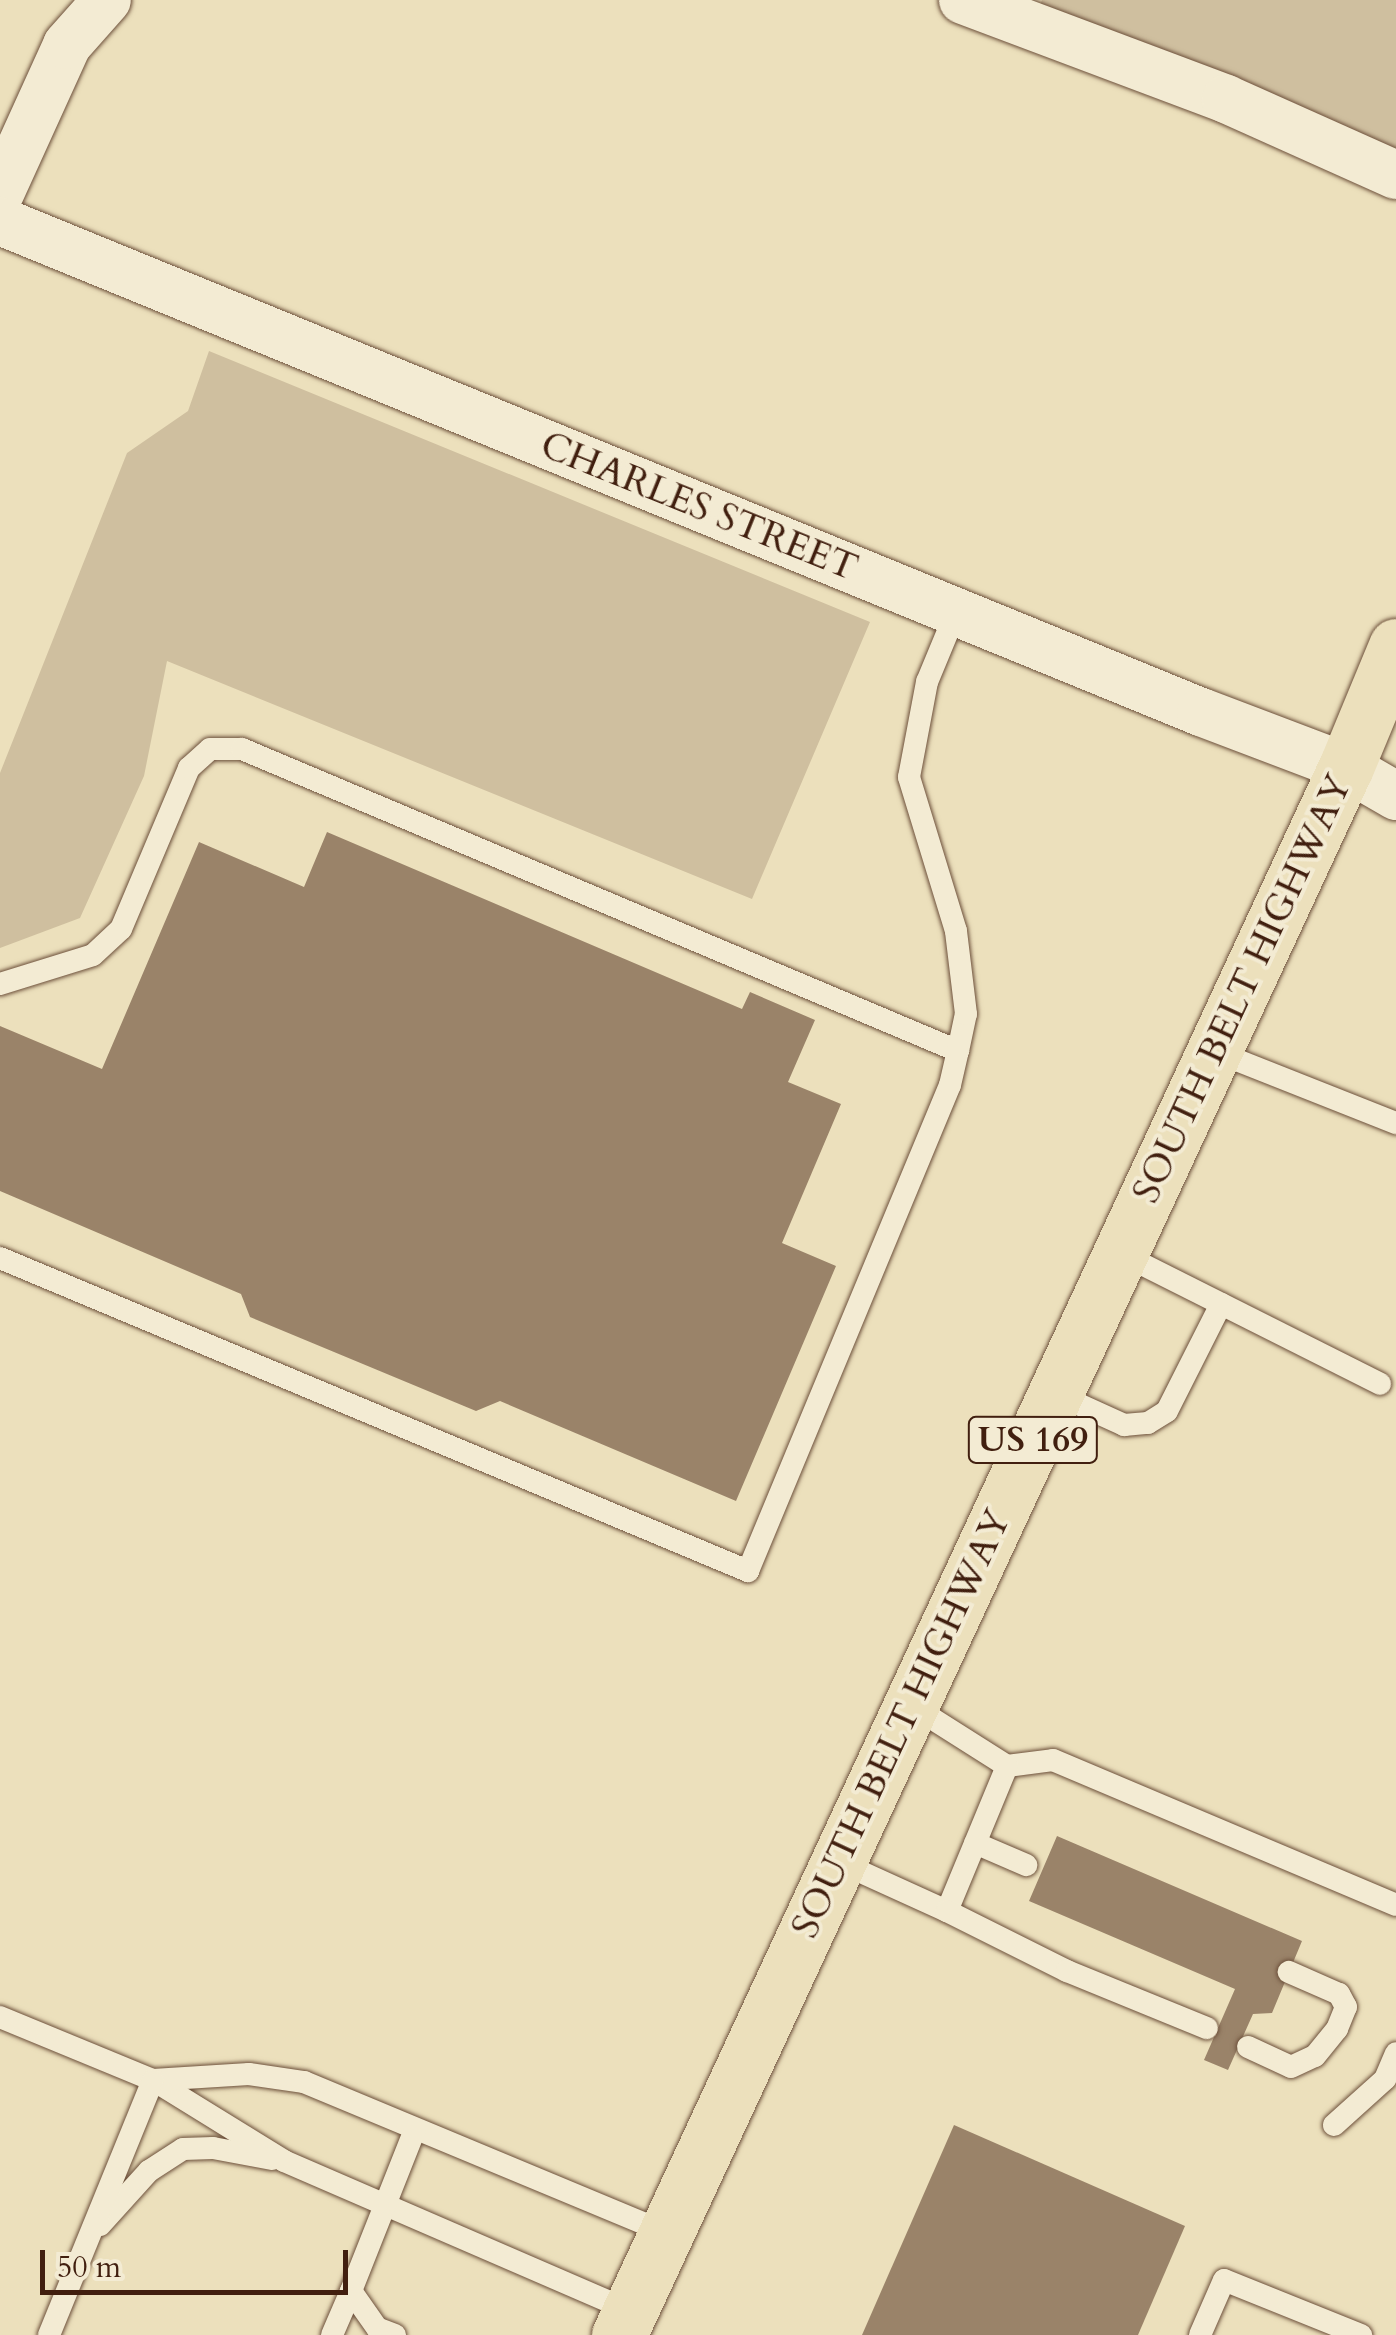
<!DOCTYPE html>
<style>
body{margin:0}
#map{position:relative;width:1396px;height:2335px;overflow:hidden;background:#ece0bc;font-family:Cardo,serif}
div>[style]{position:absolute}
.green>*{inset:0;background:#cfbf9f}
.building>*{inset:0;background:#9a8369}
.roads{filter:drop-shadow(0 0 2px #6c4f3a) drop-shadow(0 0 2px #6c4f3a)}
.lane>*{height:22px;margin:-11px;padding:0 11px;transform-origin:11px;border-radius:11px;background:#f3ebd3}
.street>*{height:48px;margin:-24px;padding:0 24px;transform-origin:24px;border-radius:24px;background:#f3ebd3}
.primary>*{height:55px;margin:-27.5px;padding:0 27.5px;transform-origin:27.5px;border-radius:27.5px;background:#ece0bc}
span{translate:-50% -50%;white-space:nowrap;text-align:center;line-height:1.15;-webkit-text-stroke:8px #f3ebd3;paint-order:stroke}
.shield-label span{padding:2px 8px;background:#f3ebd3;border:2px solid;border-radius:8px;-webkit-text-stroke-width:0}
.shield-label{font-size:35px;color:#411f0f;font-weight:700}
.street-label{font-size:38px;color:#411f0f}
.scale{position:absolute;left:40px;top:2250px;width:308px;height:45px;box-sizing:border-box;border:5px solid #411f0f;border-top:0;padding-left:12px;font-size:30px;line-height:35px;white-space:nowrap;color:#411f0f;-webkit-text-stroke:8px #f3ebd3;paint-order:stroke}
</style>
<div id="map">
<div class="green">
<i style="clip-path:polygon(1042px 0,1396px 0,1396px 149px,1323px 116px,1039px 8px)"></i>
<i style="clip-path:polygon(209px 351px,870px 622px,752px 899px,167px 661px,144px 776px,80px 918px,0 948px,0 773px,127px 453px,188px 411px)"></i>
</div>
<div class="building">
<i style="clip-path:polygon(327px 832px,742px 1009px,750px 992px,815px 1020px,788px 1082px,841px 1104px,782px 1243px,836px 1266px,736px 1501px,500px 1401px,476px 1411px,250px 1317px,241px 1294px,0 1191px,0 1026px,102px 1069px,199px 842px,304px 887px)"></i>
<i style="clip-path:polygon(1057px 1836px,1302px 1941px,1272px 2013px,1253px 2014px,1228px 2070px,1204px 2060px,1235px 1989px,1029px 1901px)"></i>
<i style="clip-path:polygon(954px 2125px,1185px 2226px,1138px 2335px,862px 2335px)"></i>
</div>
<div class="roads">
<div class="lane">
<i style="left:0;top:984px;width:97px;rotate:-17.3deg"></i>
<i style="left:93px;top:955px;width:38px;rotate:-43deg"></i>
<i style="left:121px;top:929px;width:175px;rotate:-67.1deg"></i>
<i style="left:189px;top:768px;width:28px;rotate:-42deg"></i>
<i style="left:210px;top:749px;width:32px"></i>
<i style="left:242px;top:749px;width:777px;rotate:22.87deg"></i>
<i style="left:1214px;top:1051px;width:196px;rotate:21.6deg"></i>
<i style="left:1120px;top:1253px;width:291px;rotate:26.7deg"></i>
<i style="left:0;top:1258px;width:811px;rotate:22.71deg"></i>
<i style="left:748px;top:1571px;width:526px;rotate:-67.43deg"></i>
<i style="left:950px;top:1085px;width:35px;rotate:-77deg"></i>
<i style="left:958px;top:1051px;width:38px;rotate:-78deg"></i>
<i style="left:966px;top:1014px;width:84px;rotate:-96.9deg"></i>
<i style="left:956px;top:931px;width:161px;rotate:-107deg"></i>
<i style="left:909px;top:777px;width:97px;rotate:-79.3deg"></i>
<i style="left:927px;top:682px;width:76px;rotate:-67.5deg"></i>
<i style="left:1056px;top:1394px;width:75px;rotate:24.5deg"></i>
<i style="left:1124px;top:1425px;width:24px;rotate:-5deg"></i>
<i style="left:1148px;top:1423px;width:22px;rotate:-32deg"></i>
<i style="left:1167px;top:1411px;width:120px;rotate:-63.2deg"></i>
<i style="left:1007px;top:1766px;width:46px;rotate:-7.4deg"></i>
<i style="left:1053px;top:1760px;width:372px;rotate:22.9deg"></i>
<i style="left:975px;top:1843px;width:56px;rotate:23.3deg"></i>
<i style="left:839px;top:1862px;width:119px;rotate:24.4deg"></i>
<i style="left:947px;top:1911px;width:157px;rotate:-67.5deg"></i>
<i style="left:1007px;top:1766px;width:114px;rotate:-147.6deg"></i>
<i style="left:947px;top:1911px;width:134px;rotate:26.6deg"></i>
<i style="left:1067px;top:1971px;width:151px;rotate:22.2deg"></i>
<i style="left:0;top:2017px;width:165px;rotate:22.4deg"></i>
<i style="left:153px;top:2080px;width:154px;rotate:31.7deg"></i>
<i style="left:284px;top:2161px;width:377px;rotate:23.4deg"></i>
<i style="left:1248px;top:2047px;width:47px;rotate:24.9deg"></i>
<i style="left:1291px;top:2067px;width:26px;rotate:-25deg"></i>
<i style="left:1315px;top:2056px;width:35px;rotate:-51deg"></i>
<i style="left:1337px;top:2029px;width:24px;rotate:-68deg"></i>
<i style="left:1346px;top:2007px;width:15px;rotate:-118deg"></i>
<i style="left:1339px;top:1994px;width:55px;rotate:-156.3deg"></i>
<i style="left:153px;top:2080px;width:96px;rotate:-3.6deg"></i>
<i style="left:249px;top:2074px;width:56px;rotate:8.3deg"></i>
<i style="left:304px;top:2082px;width:392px;rotate:22.6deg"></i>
<i style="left:1334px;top:2125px;width:69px;rotate:-42deg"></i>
<i style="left:1385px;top:2079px;width:28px;rotate:-67deg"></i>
<i style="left:100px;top:2225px;width:73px;rotate:-47.8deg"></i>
<i style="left:149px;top:2171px;width:40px;rotate:-32.9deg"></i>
<i style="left:183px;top:2149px;width:30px;rotate:-2deg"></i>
<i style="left:213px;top:2148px;width:60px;rotate:10.6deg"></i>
<i style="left:49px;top:2335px;width:275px;rotate:-67.8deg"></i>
<i style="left:332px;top:2335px;width:48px;rotate:-66.6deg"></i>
<i style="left:395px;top:2335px;width:19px;rotate:-159deg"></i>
<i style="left:377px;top:2328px;width:45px;rotate:-125.1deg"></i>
<i style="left:351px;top:2291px;width:174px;rotate:-68.4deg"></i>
<i style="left:1200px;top:2335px;width:60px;rotate:-66.4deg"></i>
<i style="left:1224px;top:2280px;width:148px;rotate:21.9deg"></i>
</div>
<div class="street">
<i style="left:963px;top:0;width:281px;rotate:20.6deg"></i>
<i style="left:1226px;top:99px;width:186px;rotate:24.1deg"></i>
<i style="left:0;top:193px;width:162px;rotate:-65.6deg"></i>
<i style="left:67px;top:45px;width:60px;rotate:-48.4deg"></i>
<i style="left:0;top:221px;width:1297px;rotate:22.24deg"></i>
<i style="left:1201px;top:712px;width:155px;rotate:20.8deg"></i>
<i style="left:1346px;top:767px;width:58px;rotate:30.1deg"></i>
</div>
<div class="primary">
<i style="left:619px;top:2335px;width:1728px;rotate:-65.13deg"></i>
<i style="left:1346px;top:767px;width:131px;rotate:-67.5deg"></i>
</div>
</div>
<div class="shield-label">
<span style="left:1033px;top:1440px">US 169</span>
</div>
<div class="street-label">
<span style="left:699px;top:507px;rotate:22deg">CHARLES STREET</span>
<span style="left:1243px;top:989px;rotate:-65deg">SOUTH BELT HIGHWAY</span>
<span style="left:902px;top:1724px;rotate:-65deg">SOUTH BELT HIGHWAY</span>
</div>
<div class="scale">50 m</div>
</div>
